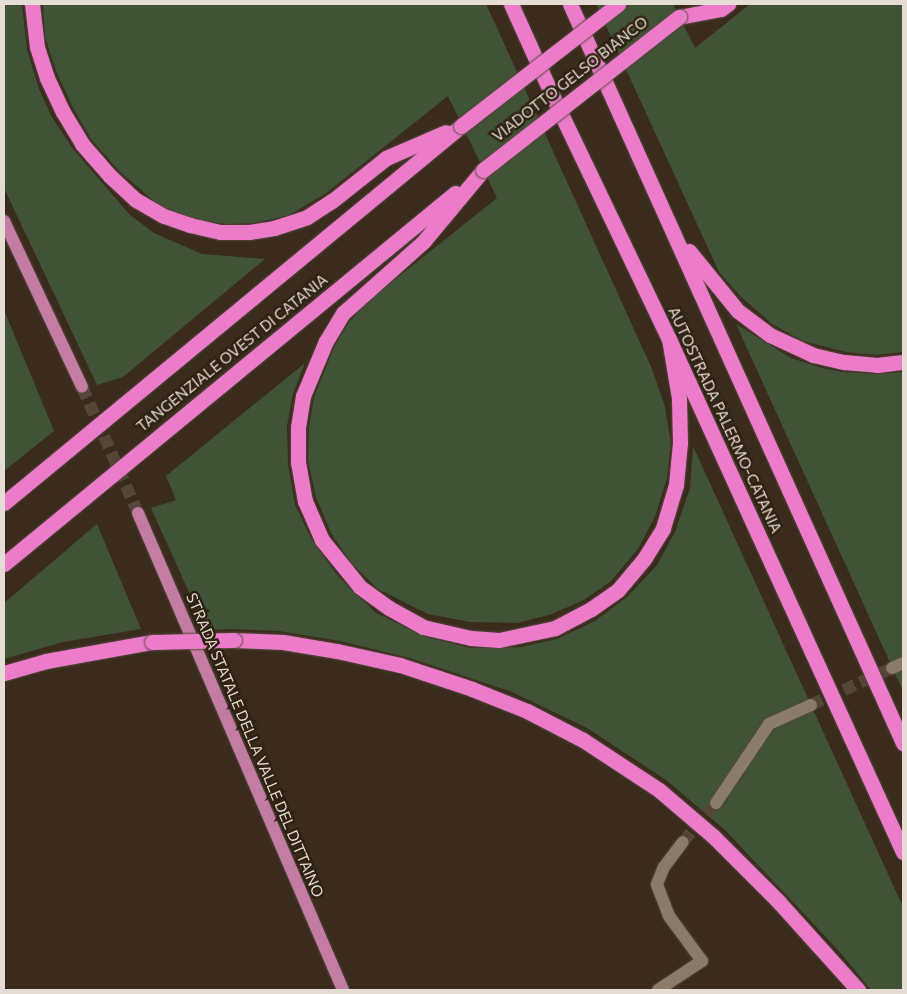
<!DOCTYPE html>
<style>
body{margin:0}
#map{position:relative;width:907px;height:994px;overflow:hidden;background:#3a2b1d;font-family:Commissioner,sans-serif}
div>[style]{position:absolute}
.green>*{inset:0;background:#415336}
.minor-tunnel>*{height:12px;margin-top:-6px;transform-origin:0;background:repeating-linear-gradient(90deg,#544638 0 12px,transparent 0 18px)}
.major-tunnel>*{height:12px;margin-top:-6px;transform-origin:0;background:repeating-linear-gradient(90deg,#544638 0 12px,transparent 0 18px)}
.roads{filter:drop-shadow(0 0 1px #53483b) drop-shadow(0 0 1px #53483b)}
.minor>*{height:12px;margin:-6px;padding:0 6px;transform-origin:6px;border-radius:6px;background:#8b7b6a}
.major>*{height:12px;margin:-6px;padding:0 6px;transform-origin:6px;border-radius:6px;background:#c57ca4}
.highway>*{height:15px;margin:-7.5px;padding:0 7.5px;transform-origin:7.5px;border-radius:7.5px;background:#ec7cca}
.bridges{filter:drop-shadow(0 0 1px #53483b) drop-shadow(0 0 1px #53483b)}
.highway-bridge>*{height:15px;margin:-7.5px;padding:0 7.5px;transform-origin:7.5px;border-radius:7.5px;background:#ec7cca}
span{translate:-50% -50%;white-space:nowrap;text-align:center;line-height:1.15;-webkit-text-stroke:5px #2f2213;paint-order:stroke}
.street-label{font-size:15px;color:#e5dcd3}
.frame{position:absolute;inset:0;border:5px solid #e5dcd3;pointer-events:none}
</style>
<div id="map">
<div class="green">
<i style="clip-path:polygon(4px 4px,22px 4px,27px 50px,39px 89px,52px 117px,73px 149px,130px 215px,154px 233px,202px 254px,265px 259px,123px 377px,97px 385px,4px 188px)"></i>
<i style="clip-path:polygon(43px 4px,486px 4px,652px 369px,665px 407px,671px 443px,667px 478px,655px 517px,638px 549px,611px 581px,584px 600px,552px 614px,518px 623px,470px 622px,428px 614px,378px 589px,351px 563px,331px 533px,316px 497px,308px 461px,309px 427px,314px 397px,325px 370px,334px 347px,349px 322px,368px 301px,497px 198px,448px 96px,325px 194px,289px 215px,255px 223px,227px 224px,198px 220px,161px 207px,119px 171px,91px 139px,73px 108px,56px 71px,45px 37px)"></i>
<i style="clip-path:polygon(596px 4px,673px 4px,695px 48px,750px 4px,903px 4px,903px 352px,876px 355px,846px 352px,803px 341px,772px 324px,741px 297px,719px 272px)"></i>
<i style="clip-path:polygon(4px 310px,54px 431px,4px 471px)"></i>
<i style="clip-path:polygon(736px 324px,791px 358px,822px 368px,843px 372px,877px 374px,903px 372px,903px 691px)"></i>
<i style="clip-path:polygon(305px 363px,293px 394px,287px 426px,288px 464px,295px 505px,312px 540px,337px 575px,376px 613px,426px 637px,471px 648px,521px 647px,557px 639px,595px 621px,628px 596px,657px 565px,675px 532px,690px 488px,693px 446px,903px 907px,903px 990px,871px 990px,838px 950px,725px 830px,666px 780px,587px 728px,512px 692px,410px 658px,340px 641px,279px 631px,231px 629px,206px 630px,151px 508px,176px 500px,166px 476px)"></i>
<i style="clip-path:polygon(97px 524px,141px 629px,63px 642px,4px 659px,4px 603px)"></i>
</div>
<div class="minor-tunnel">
<i style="left:811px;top:705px;width:89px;rotate:-24.6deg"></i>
<i style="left:683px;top:842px;width:51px;rotate:-49.8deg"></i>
</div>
<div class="major-tunnel">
<i style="left:82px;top:387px;width:138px;rotate:66deg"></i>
</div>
<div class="roads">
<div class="minor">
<i style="left:892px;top:668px;width:12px;rotate:-24deg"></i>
<i style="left:716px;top:803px;width:95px;rotate:-56.1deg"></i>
<i style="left:769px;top:724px;width:46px;rotate:-24.3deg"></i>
<i style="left:658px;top:990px;width:53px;rotate:-33.4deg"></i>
<i style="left:702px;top:961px;width:56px;rotate:-126.3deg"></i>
<i style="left:669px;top:916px;width:34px;rotate:-111deg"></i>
<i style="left:657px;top:884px;width:18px;rotate:-68deg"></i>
<i style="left:664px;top:867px;width:31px;rotate:-53deg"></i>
</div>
<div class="major">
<i style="left:4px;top:221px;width:183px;rotate:64.8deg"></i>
<i style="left:138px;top:513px;width:519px;rotate:66.74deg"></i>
</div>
<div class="highway">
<i style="left:32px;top:4px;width:43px;rotate:83.4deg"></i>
<i style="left:37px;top:47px;width:33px;rotate:72deg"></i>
<i style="left:47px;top:78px;width:38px;rotate:65deg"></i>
<i style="left:63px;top:112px;width:37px;rotate:59deg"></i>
<i style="left:82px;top:144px;width:43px;rotate:48.8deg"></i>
<i style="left:110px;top:176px;width:35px;rotate:43deg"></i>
<i style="left:136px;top:200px;width:32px;rotate:30deg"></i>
<i style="left:164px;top:216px;width:28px;rotate:19deg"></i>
<i style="left:190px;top:225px;width:31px;rotate:13deg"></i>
<i style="left:220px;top:232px;width:29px"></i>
<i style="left:249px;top:232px;width:25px;rotate:-9deg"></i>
<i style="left:274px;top:228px;width:35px;rotate:-18deg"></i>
<i style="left:307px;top:217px;width:30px;rotate:-33deg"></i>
<i style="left:332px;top:201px;width:69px;rotate:-38.5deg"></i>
<i style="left:386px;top:158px;width:65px;rotate:-23.4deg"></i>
<i style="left:511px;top:4px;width:100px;rotate:65.7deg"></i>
<i style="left:552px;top:95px;width:271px;rotate:64.4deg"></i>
<i style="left:669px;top:339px;width:564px;rotate:65.48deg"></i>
<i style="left:570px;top:4px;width:811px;rotate:65.74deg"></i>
<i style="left:679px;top:17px;width:43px;rotate:-10.8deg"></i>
<i style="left:721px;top:9px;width:9px;rotate:-36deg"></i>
<i style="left:483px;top:170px;width:94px;rotate:129.8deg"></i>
<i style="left:423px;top:242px;width:107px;rotate:138.4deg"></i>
<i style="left:343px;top:313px;width:33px;rotate:121deg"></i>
<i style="left:326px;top:341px;width:60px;rotate:112.7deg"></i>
<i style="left:303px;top:396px;width:31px;rotate:99deg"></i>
<i style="left:298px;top:427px;width:35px;rotate:90deg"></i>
<i style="left:298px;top:462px;width:40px;rotate:80deg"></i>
<i style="left:305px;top:501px;width:43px;rotate:66.4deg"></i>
<i style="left:322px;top:540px;width:60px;rotate:51deg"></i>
<i style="left:360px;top:587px;width:36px;rotate:36deg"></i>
<i style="left:389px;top:608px;width:39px;rotate:29deg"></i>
<i style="left:423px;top:627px;width:49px;rotate:12.9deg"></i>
<i style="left:471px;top:638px;width:28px;rotate:4deg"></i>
<i style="left:499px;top:640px;width:57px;rotate:-12.1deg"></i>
<i style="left:555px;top:628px;width:41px;rotate:-27.8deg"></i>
<i style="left:591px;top:609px;width:33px;rotate:-35deg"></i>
<i style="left:618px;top:590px;width:40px;rotate:-50deg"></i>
<i style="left:644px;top:559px;width:36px;rotate:-58deg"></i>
<i style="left:663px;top:528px;width:45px;rotate:-73.2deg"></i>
<i style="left:676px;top:485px;width:42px;rotate:-84.6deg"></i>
<i style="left:680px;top:443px;width:45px;rotate:-91.3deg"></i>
<i style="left:679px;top:398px;width:60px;rotate:-99.6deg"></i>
<i style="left:689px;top:251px;width:77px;rotate:50.8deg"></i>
<i style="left:738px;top:311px;width:40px;rotate:37deg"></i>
<i style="left:770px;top:335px;width:47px;rotate:24.9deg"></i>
<i style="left:813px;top:355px;width:32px;rotate:13deg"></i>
<i style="left:844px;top:362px;width:33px;rotate:5deg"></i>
<i style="left:877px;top:365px;width:26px;rotate:-7deg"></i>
<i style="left:4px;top:503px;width:592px;rotate:-39.52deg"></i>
<i style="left:4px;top:564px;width:584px;rotate:-39.44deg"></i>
<i style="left:234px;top:640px;width:49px;rotate:2.3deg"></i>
<i style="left:283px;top:642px;width:55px;rotate:9.5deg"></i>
<i style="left:337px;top:651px;width:65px;rotate:12.5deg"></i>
<i style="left:400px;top:665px;width:76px;rotate:18.4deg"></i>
<i style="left:472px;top:689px;width:59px;rotate:21.8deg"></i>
<i style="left:527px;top:711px;width:63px;rotate:27.4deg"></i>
<i style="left:583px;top:740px;width:91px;rotate:33.3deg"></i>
<i style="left:659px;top:790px;width:72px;rotate:40.5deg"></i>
<i style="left:714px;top:837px;width:91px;rotate:45deg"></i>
<i style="left:778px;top:901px;width:120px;rotate:48deg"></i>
<i style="left:4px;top:673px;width:44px;rotate:-15.9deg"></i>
<i style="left:46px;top:661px;width:108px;rotate:-10.2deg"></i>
</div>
</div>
<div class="bridges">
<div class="highway-bridge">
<i style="left:461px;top:126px;width:199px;rotate:-37.8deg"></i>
<i style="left:483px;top:170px;width:249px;rotate:-38deg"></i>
<i style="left:152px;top:642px;width:82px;rotate:-1.4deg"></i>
</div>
</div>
<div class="street-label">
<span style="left:570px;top:79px;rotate:-38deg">VIADOTTO GELSO BIANCO</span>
<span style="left:232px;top:353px;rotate:-39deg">TANGENZIALE OVEST DI CATANIA</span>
<span style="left:725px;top:420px;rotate:65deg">AUTOSTRADA PALERMO-CATANIA</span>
<span style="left:255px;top:745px;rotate:67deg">STRADA STATALE DELLA VALLE DEL DITTAINO</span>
</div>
<div class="frame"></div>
</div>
